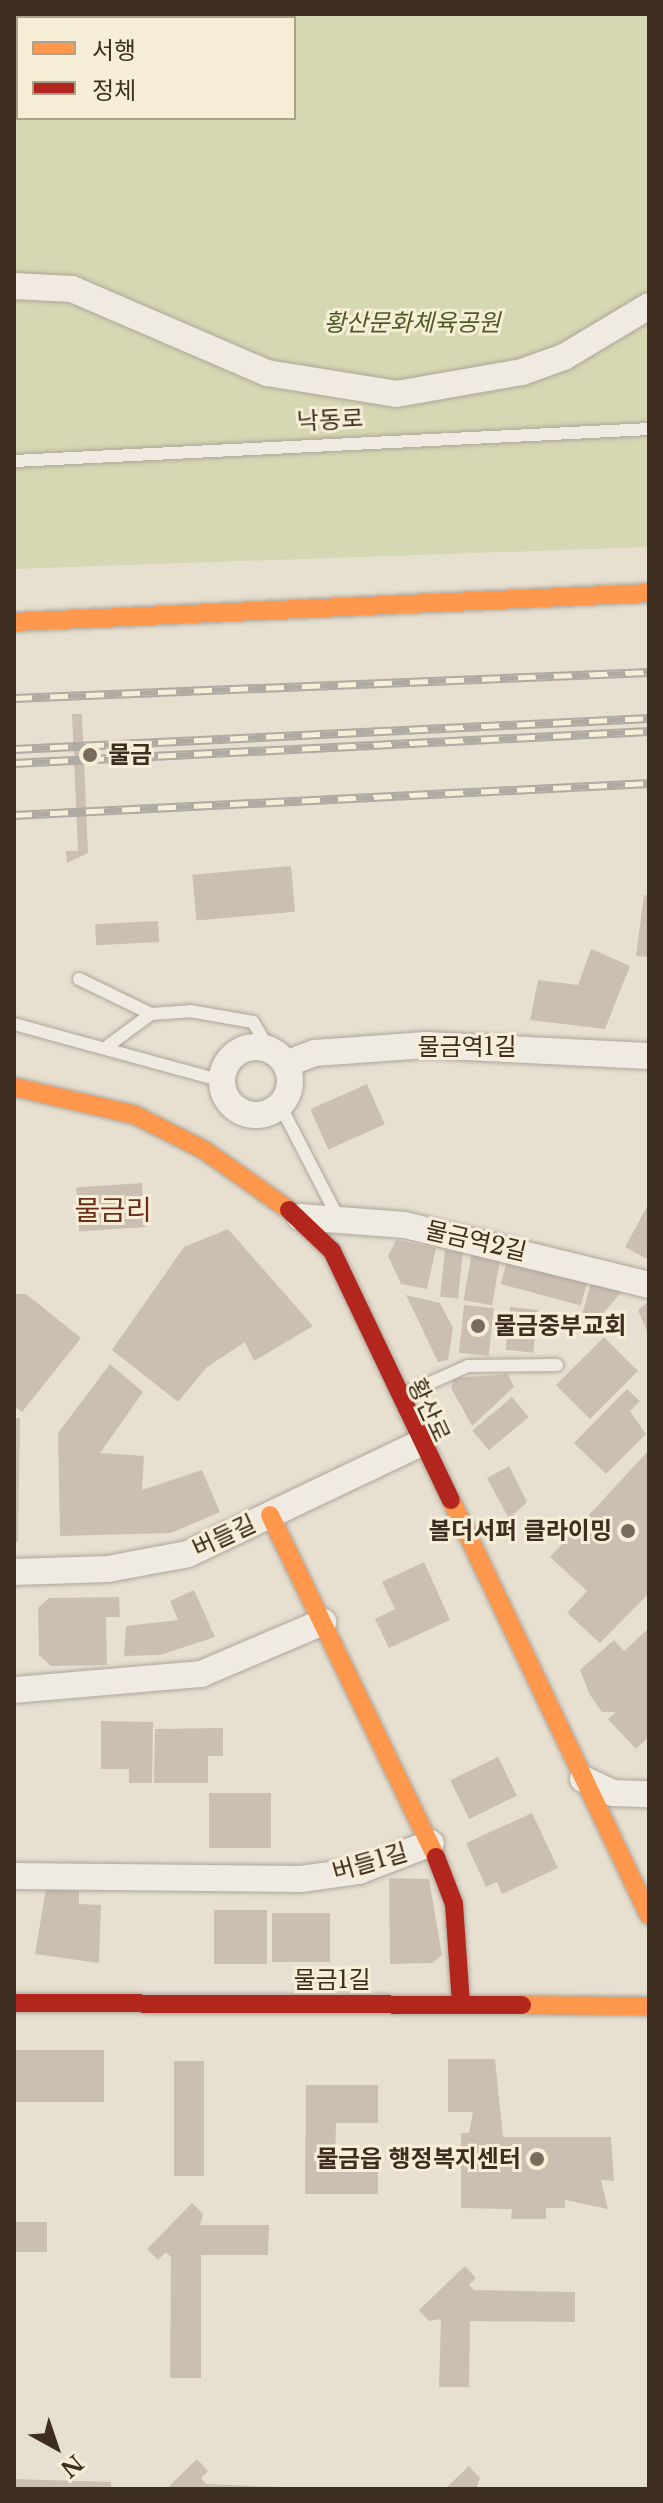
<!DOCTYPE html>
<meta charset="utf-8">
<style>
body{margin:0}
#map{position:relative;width:663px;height:2503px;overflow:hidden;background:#e7e0d1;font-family:"Libre Baskerville","Noto Sans KR",serif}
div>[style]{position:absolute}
.green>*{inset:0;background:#d6d7b3}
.building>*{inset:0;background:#cbbfb2;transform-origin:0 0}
.roads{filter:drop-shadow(0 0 2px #ada599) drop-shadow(0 0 2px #ada599)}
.lane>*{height:12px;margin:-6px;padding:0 6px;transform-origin:6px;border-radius:6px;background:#efebe3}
.street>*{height:26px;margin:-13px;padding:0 13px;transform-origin:13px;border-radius:13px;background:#efebe3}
.street>.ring{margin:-13px;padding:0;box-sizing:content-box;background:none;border:26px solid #efebe3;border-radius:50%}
.slow>*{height:18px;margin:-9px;padding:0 9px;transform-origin:9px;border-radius:9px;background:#ff974d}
.jam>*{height:18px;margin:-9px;padding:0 9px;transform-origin:9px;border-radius:9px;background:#b3261e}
.rail>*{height:9px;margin-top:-4.5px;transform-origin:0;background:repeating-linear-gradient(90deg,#f7eed8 0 18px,#afaaa2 0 36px);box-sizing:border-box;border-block:2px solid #afaaa2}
.dots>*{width:22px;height:22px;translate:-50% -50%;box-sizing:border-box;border:4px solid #f7eed8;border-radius:50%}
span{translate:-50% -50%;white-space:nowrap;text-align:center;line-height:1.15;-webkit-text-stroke:6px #f7eed8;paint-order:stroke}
.park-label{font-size:24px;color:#4d5a26;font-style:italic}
.street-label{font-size:24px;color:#3d2e20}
.poi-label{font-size:24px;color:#3d2e20;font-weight:700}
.left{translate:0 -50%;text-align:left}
.right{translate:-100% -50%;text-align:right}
.quarter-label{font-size:28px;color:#6b2e1e}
.frame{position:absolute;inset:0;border:16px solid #3d2e20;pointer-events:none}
.legend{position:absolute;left:16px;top:16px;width:280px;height:104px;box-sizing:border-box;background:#f7eed8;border:2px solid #ada18e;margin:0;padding:10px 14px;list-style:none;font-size:24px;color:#3d2e20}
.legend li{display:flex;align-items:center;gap:16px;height:40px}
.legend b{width:40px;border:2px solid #ada18e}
.north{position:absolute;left:16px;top:2407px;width:80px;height:80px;-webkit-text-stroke:6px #f7eed8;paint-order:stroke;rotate:140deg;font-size:22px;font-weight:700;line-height:32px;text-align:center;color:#3d2e20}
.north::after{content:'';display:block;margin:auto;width:28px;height:36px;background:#3d2e20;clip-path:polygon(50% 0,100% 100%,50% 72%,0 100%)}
</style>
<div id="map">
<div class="green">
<i style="clip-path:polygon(evenodd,14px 14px,649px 14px,649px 547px,14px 569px,14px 14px,18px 18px,294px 18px,294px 118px,18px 118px,18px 18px)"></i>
</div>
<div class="building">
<i style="clip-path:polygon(72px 714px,82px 714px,88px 853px,67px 863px,66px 851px,78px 851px)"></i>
<i style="left:291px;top:866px;width:46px;height:99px;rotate:85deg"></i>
<i style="clip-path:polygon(644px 895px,649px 896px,649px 957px,636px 956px)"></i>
<i style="left:158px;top:921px;width:21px;height:63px;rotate:87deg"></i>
<i style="clip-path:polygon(591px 949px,630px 966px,605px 1029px,530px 1020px,538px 980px,578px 985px)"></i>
<i style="left:367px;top:1084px;width:44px;height:62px;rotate:66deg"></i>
<i style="left:142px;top:1183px;width:44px;height:66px;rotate:86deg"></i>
<i style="clip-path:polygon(649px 1203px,649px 1260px,625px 1247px)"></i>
<i style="clip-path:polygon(228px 1229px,313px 1326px,254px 1361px,245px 1342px,207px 1367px,178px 1402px,112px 1350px,184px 1247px)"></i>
<i style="clip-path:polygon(396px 1240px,436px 1248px,427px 1289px,401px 1284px,388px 1256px)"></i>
<i style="left:445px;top:1250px;width:18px;height:47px;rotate:6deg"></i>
<i style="left:472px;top:1252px;width:29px;height:49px;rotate:10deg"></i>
<i style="left:508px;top:1257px;width:83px;height:28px;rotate:15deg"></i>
<i style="clip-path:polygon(592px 1279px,626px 1287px,599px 1318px,582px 1315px)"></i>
<i style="clip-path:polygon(14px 1294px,26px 1294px,81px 1338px,22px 1412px,14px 1406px)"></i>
<i style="clip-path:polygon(406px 1295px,440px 1303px,453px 1328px,448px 1360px,438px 1362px)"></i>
<i style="clip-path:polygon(649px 1301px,649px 1336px,638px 1310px)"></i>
<i style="left:464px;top:1305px;width:30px;height:48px;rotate:6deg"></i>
<i style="left:510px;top:1307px;width:28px;height:43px;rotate:6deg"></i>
<i style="left:604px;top:1337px;width:48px;height:68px;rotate:45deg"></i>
<i style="clip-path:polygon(110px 1364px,143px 1392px,100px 1453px,144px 1456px,142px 1490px,202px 1470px,220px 1512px,171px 1533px,60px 1536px,58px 1433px)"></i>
<i style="clip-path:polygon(508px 1374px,514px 1387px,472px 1426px,451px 1388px,454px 1378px)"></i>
<i style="clip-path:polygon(627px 1389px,640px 1401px,630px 1411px,646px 1434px,606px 1474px,574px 1443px)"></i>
<i style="left:512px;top:1397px;width:26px;height:52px;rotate:50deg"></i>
<i style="clip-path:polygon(14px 1418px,20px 1418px,18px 1542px,14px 1542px)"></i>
<i style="clip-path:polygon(649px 1450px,649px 1593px,600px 1643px,567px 1613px,587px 1591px,550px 1557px)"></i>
<i style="clip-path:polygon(509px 1466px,527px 1502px,509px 1519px,487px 1478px)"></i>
<i style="clip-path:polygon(424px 1562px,450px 1620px,389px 1648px,375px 1619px,395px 1609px,382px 1582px)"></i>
<i style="clip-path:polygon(194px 1590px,215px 1637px,160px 1655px,124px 1656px,126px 1626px,178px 1620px,170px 1601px)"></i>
<i style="clip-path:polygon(119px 1597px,120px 1617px,106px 1617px,107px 1665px,51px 1666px,39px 1655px,38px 1608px,49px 1598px)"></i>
<i style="clip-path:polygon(649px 1628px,649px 1737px,636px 1749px,608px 1719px,616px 1712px,602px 1712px,590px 1695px,580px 1670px,614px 1640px,624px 1651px)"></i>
<i style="clip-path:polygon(101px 1721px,153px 1722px,152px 1783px,129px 1783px,129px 1769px,101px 1769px)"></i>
<i style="clip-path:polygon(223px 1728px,223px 1756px,208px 1756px,208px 1783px,154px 1783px,155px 1729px)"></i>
<i style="left:498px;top:1757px;width:43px;height:53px;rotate:64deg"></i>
<i style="left:209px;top:1793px;width:62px;height:55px"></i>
<i style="clip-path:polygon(532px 1813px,558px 1868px,502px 1894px,497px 1882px,486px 1887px,466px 1843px)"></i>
<i style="clip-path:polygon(389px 1878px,429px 1879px,442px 1955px,432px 1963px,390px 1964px)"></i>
<i style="clip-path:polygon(46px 1889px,79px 1891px,79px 1904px,101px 1905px,99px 1963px,35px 1954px)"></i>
<i style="left:214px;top:1910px;width:53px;height:54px"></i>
<i style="left:272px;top:1913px;width:58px;height:49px"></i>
<i style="left:14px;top:2050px;width:90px;height:52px"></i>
<i style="clip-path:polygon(448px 2059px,495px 2059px,503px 2137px,611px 2137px,614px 2181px,601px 2180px,608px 2209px,565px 2200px,565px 2208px,546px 2208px,546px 2219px,511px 2219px,512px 2209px,461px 2208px,461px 2133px,469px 2133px,473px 2112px,448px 2112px)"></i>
<i style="left:174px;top:2061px;width:30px;height:115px"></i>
<i style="clip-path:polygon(306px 2085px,378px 2085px,378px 2123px,336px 2123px,335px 2172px,378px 2172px,378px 2194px,305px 2194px)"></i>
<i style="clip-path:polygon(192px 2203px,203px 2214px,200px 2225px,269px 2225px,268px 2255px,201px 2255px,201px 2378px,170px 2378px,171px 2257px,166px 2252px,158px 2260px,147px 2249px)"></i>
<i style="left:14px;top:2222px;width:33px;height:30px"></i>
<i style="clip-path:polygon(465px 2266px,476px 2278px,469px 2285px,474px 2290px,575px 2292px,575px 2322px,470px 2321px,469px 2387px,439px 2387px,441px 2319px,429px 2321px,419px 2310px)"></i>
<i style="clip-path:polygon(197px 2459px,208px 2471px,201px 2478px,206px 2484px,332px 2489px,166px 2489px)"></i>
<i style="clip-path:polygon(469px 2466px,480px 2478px,476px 2489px,445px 2489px)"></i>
<i style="clip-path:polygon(14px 2479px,111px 2482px,111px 2489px,14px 2489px)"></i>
</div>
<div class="roads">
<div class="lane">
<i style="left:14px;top:461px;width:636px;rotate:-2.88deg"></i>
<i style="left:79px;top:979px;width:80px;rotate:25.9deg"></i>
<i style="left:14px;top:1024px;width:216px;rotate:15.3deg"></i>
<i style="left:109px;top:1045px;width:52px;rotate:-36.4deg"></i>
<i style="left:151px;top:1014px;width:39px;rotate:-4deg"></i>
<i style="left:190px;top:1011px;width:64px;rotate:9.9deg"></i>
<i style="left:253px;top:1022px;width:31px;rotate:59deg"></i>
<i style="left:280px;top:1105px;width:131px;rotate:62.7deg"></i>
<i style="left:403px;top:1395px;width:71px;rotate:-24deg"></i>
<i style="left:468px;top:1366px;width:89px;rotate:-0.6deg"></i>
</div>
<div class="street">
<i style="left:14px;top:286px;width:58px;rotate:3deg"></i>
<i style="left:72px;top:289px;width:212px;rotate:23.3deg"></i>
<i style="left:267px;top:373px;width:131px;rotate:9.2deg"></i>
<i style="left:396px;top:394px;width:128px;rotate:-9.9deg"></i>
<i style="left:522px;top:372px;width:45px;rotate:-19.7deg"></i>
<i style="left:564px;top:357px;width:99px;rotate:-31deg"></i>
<i class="ring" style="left:222px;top:1047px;width:42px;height:42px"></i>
<i style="left:286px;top:1064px;width:31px;rotate:-21deg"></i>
<i style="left:315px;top:1053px;width:111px;rotate:-4.1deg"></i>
<i style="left:426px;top:1045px;width:223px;rotate:2.8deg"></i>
<i style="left:300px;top:1217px;width:105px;rotate:4.4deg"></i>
<i style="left:405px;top:1225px;width:251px;rotate:13.8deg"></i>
<i style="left:14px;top:1572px;width:94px;rotate:-1.8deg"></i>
<i style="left:108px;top:1569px;width:81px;rotate:-10.6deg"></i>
<i style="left:188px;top:1554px;width:256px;rotate:-25.5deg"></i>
<i style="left:14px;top:1690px;width:188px;rotate:-4.9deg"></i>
<i style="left:201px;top:1674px;width:133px;rotate:-23.1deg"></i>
<i style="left:583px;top:1779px;width:33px;rotate:25deg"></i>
<i style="left:613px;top:1793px;width:36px;rotate:2deg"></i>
<i style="left:14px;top:1876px;width:287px;rotate:0.6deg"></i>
<i style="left:301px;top:1879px;width:59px;rotate:-7.9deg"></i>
<i style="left:359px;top:1871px;width:77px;rotate:-21.3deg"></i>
</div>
<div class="slow">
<i style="left:14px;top:622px;width:636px;rotate:-2.61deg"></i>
<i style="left:14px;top:1087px;width:124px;rotate:13deg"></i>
<i style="left:135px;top:1115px;width:77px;rotate:26.9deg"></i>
<i style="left:204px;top:1150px;width:104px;rotate:35.2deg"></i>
<i style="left:451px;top:1500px;width:460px;rotate:64.5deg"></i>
<i style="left:270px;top:1515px;width:380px;rotate:64.1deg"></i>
<i style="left:522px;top:2005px;width:127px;rotate:0.5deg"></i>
</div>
<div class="jam">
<i style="left:289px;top:1210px;width:59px;rotate:43.6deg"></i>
<i style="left:332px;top:1251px;width:276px;rotate:64.5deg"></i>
<i style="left:436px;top:1857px;width:50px;rotate:69deg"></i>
<i style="left:454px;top:1904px;width:100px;rotate:86deg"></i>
<i style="left:14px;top:2003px;width:508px;rotate:0.23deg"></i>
</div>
</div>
<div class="rail">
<i style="left:14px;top:698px;width:636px;rotate:-2.34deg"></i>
<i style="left:14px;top:749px;width:636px;rotate:-2.79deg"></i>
<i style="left:14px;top:763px;width:636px;rotate:-2.88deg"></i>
<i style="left:14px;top:815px;width:636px;rotate:-2.88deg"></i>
</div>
<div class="dots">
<i style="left:90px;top:755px;background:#786c5e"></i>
<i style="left:478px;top:1326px;background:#786c5e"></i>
<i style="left:628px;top:1531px;background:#786c5e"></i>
<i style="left:537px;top:2159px;background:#786c5e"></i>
</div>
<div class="park-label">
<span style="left:412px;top:323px">황산문화체육공원</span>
</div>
<div class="street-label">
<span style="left:330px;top:420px;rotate:-3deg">낙동로</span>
<span style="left:467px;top:1047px">물금역1길</span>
<span style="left:476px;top:1241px;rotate:13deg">물금역2길</span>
<span style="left:429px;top:1410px;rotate:65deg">황산로</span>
<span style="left:224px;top:1536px;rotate:-25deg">버들길</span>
<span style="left:370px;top:1862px;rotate:-16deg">버들1길</span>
<span style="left:332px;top:1980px">물금1길</span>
</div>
<div class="poi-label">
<span class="left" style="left:108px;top:755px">물금</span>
<span class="left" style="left:494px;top:1326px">물금중부교회</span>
<span class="right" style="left:612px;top:1531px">볼더서퍼 클라이밍</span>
<span class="right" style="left:521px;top:2159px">물금읍 행정복지센터</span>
</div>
<div class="quarter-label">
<span style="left:113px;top:1211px">물금리</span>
</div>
<div class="frame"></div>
<ul class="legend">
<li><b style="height:10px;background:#ff974d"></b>서행</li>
<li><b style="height:10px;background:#b3261e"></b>정체</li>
</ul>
<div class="north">N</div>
</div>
